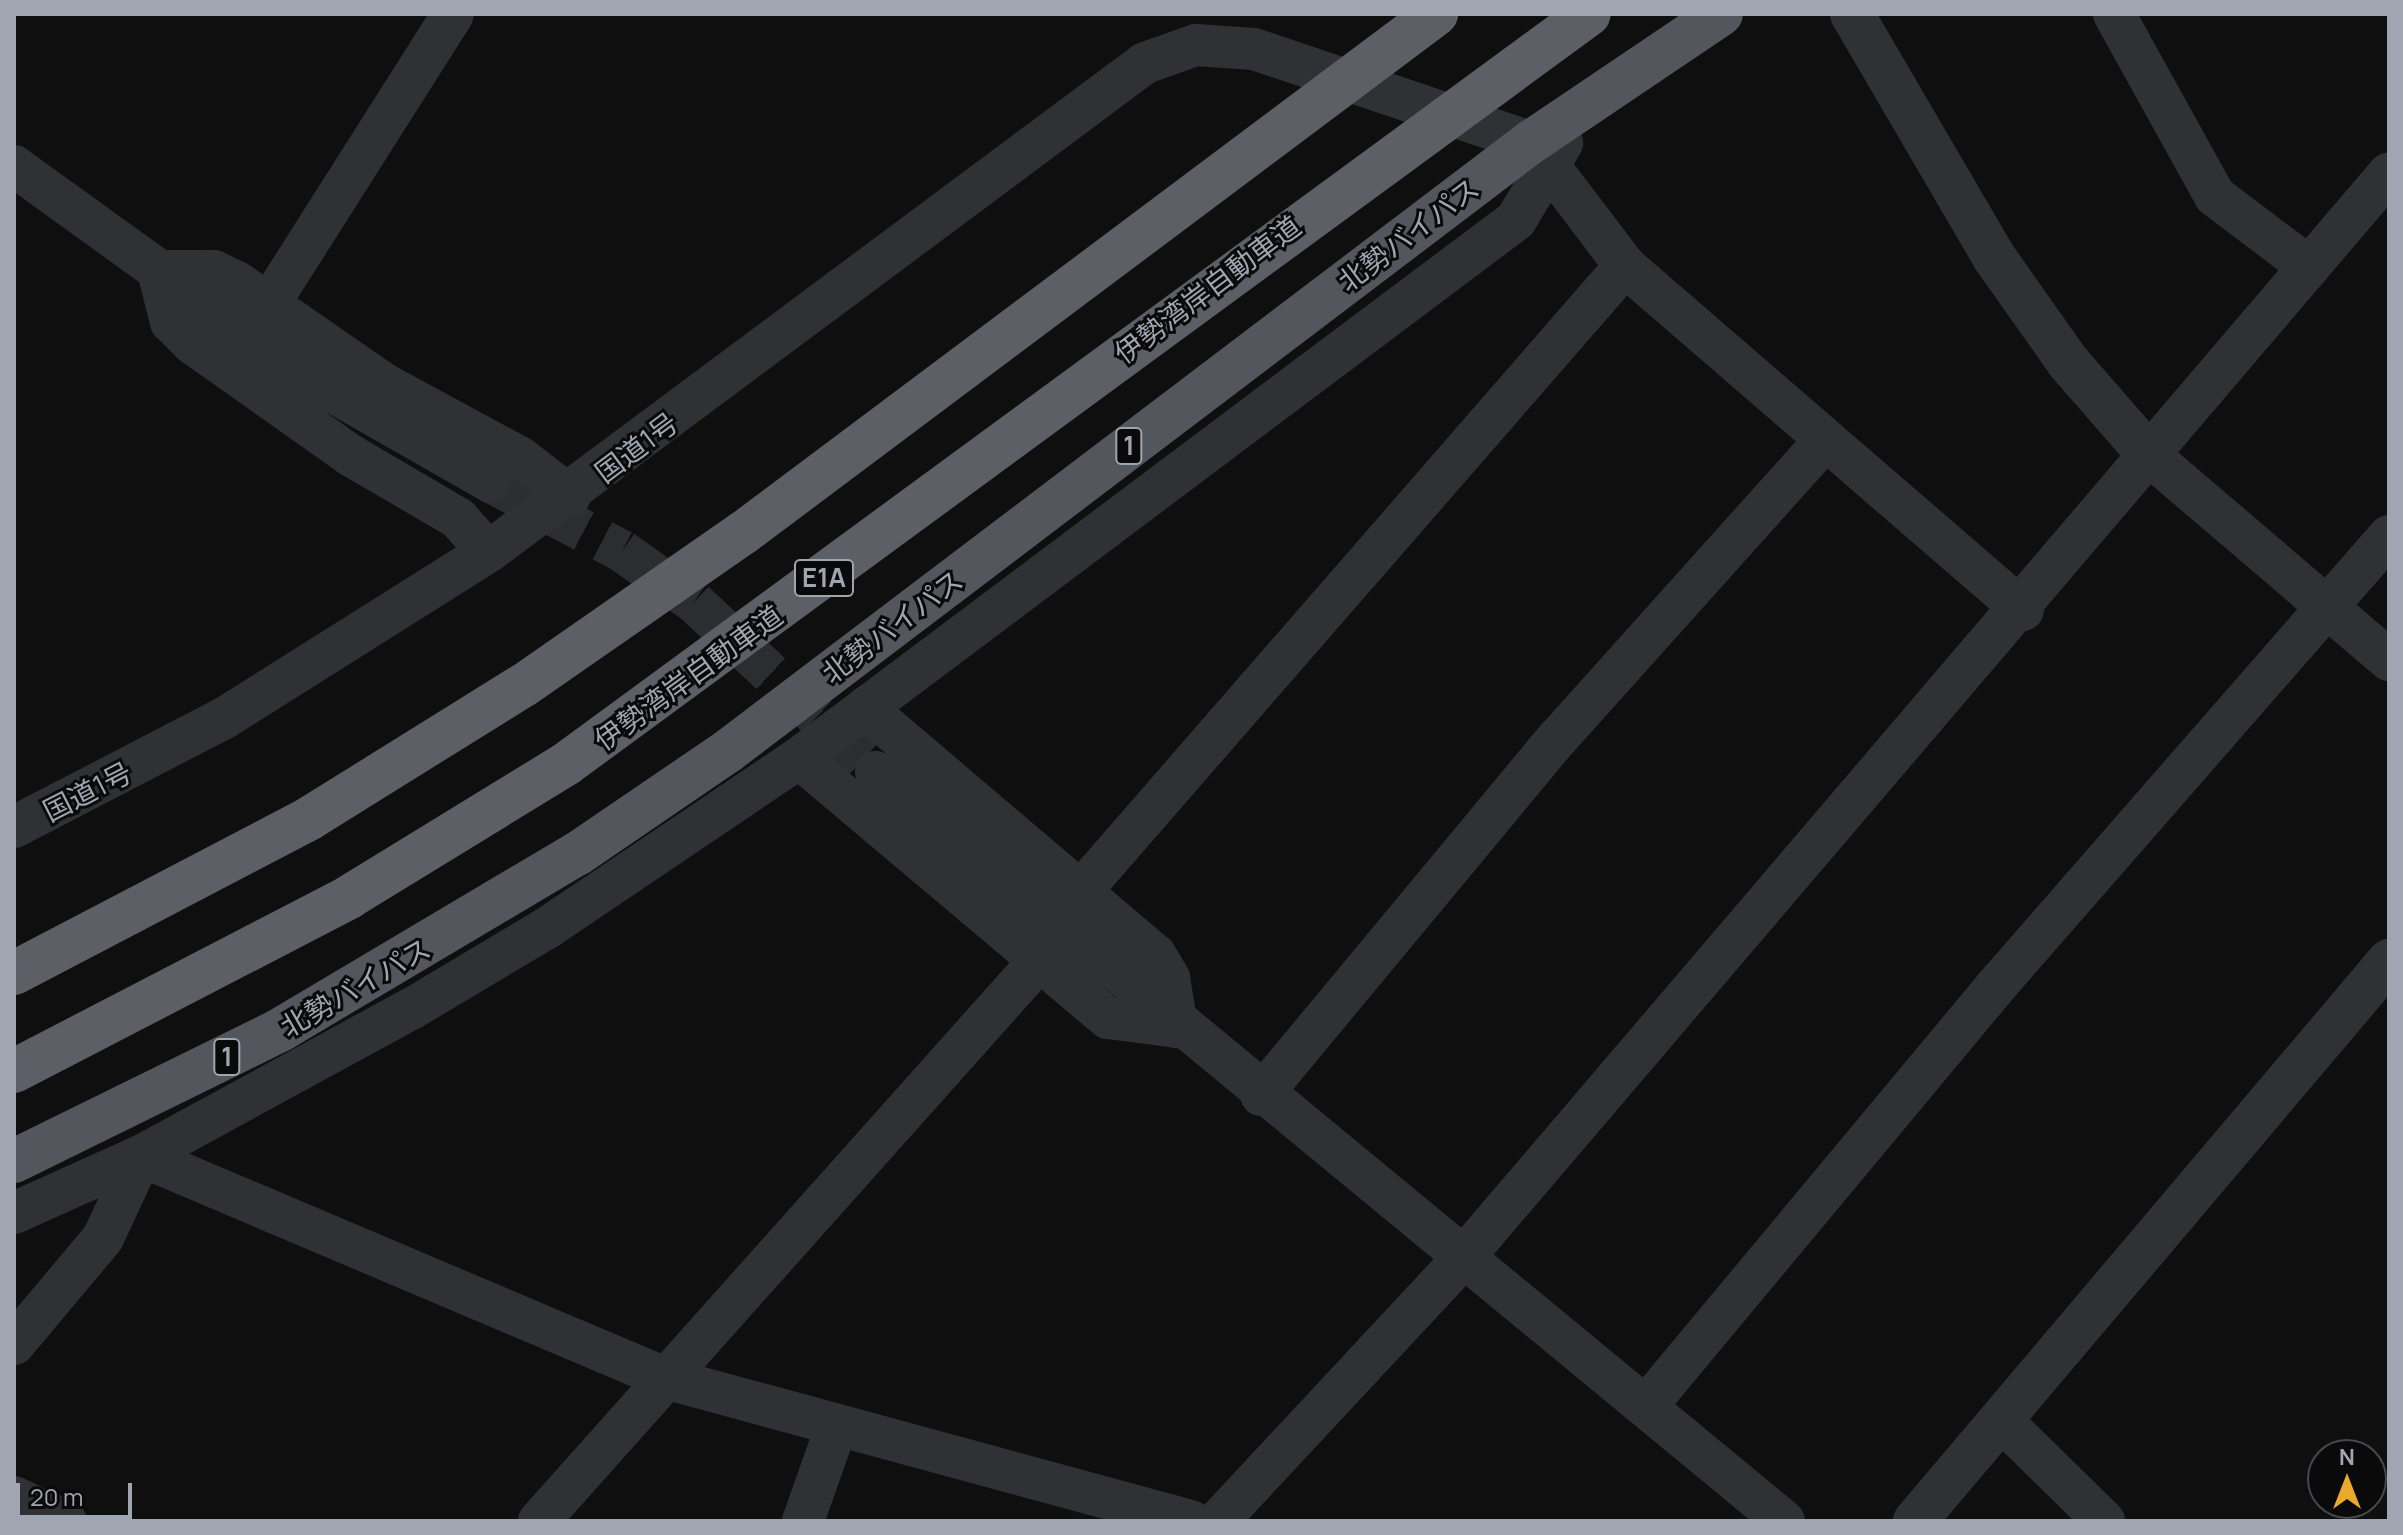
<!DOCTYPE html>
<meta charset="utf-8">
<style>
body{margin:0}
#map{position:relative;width:2403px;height:1535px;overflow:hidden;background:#0f0f10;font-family:Manrope,"Noto Sans JP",sans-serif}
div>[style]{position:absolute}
.minor-tunnel>*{height:42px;margin-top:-21px;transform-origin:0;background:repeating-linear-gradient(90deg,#2c2d30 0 42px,transparent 0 63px)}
.minor>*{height:42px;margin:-21px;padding:0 21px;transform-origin:21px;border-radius:21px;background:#303135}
.tertiary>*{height:44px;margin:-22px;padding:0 22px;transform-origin:22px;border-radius:22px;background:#303135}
.trunk>*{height:44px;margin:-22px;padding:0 22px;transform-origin:22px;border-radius:22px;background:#54565d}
.motorway-bridge>*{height:44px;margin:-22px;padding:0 22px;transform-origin:22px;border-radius:22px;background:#5c5f66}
span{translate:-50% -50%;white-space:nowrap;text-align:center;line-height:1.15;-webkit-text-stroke:6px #0a0a0b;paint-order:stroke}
.shield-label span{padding:2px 6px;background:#0a0a0b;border:2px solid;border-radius:6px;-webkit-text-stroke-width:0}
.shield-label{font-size:26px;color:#a0a6b1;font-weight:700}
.street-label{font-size:28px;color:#a0a6b1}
.frame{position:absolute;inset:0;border:16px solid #a0a6b1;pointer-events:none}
.north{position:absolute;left:2307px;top:1439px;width:80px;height:80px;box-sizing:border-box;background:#0a0a0b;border:2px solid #46484d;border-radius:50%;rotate:0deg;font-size:22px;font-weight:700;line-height:32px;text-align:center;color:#a0a6b1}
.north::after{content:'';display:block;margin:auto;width:28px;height:36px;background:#eaa92d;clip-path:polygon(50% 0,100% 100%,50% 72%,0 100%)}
.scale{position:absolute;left:16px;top:1483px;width:116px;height:36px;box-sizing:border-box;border:4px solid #a0a6b1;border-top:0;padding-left:10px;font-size:24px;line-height:28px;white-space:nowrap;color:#a0a6b1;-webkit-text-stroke:6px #0a0a0b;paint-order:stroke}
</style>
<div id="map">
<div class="minor-tunnel">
<i style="left:491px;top:482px;width:148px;rotate:27.8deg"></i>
<i style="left:622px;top:551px;width:88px;rotate:35.3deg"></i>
<i style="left:694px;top:602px;width:249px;rotate:43deg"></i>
</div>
<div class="minor">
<i style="left:2114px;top:14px;width:208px;rotate:61deg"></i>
<i style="left:2215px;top:196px;width:118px;rotate:37.1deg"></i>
<i style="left:14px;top:166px;width:359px;rotate:35.8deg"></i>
<i style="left:305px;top:376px;width:214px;rotate:29.7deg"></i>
<i style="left:158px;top:271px;width:56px"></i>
<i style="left:214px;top:271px;width:25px;rotate:26deg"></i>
<i style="left:237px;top:282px;width:181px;rotate:34.7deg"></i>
<i style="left:386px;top:385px;width:153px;rotate:28.4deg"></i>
<i style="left:521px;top:458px;width:62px;rotate:37.8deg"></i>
<i style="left:158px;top:271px;width:53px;rotate:75.7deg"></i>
<i style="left:171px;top:322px;width:30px;rotate:45deg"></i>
<i style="left:192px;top:343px;width:194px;rotate:35.3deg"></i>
<i style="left:350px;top:455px;width:125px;rotate:30.3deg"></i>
<i style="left:458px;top:518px;width:45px;rotate:48.6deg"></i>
<i style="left:269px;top:304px;width:343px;rotate:-57.6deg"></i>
<i style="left:2149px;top:455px;width:316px;rotate:40.5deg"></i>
<i style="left:865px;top:708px;width:382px;rotate:40.4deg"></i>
<i style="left:1156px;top:956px;width:26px;rotate:59deg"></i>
<i style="left:1169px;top:978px;width:50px;rotate:80.7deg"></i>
<i style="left:799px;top:758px;width:404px;rotate:40.1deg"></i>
<i style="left:1108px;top:1018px;width:70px;rotate:7.4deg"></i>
<i style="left:876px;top:772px;width:1177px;rotate:39.52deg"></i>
<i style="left:14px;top:827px;width:239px;rotate:-27.4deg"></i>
<i style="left:226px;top:717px;width:310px;rotate:-32.2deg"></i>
<i style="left:488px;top:552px;width:819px;rotate:-36.66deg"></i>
<i style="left:1145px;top:63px;width:54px;rotate:-19.4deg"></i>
<i style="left:1196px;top:45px;width:58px;rotate:3.9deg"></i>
<i style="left:1254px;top:49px;width:292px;rotate:18.6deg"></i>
<i style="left:1531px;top:142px;width:156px;rotate:52.8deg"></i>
<i style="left:1625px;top:266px;width:526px;rotate:40.84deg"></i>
<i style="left:1081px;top:891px;width:829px;rotate:-48.96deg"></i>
<i style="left:1261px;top:1095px;width:462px;rotate:-50.3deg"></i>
<i style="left:1556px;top:740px;width:402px;rotate:-48.1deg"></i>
<i style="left:141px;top:1156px;width:569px;rotate:22.96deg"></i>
<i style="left:665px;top:1378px;width:545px;rotate:15.21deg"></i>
<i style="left:14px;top:1213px;width:139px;rotate:-24.2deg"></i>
<i style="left:141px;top:1156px;width:307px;rotate:-28.6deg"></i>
<i style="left:411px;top:1009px;width:158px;rotate:-30.8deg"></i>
<i style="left:547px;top:928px;width:304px;rotate:-34deg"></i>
<i style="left:799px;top:758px;width:896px;rotate:-36.88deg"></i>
<i style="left:1516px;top:220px;width:90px;rotate:-59.1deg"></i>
<i style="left:14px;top:1344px;width:138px;rotate:-50deg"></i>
<i style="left:103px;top:1238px;width:90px;rotate:-65.1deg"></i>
<i style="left:1648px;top:1404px;width:545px;rotate:-50.21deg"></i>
<i style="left:1997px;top:985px;width:596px;rotate:-48.88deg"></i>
<i style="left:2002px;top:1421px;width:143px;rotate:44.4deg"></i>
<i style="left:14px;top:1497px;width:57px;rotate:24.8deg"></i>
<i style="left:539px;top:1521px;width:751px;rotate:-48.24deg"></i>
<i style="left:803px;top:1521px;width:102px;rotate:-70.5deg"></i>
<i style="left:1218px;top:1521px;width:359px;rotate:-47deg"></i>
<i style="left:1463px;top:1258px;width:1426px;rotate:-49.52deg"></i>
</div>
<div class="tertiary">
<i style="left:1852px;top:14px;width:281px;rotate:59.7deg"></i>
<i style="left:1994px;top:257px;width:128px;rotate:54.8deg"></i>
<i style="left:2068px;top:362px;width:123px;rotate:48.9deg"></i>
<i style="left:1915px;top:1521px;width:734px;rotate:-49.75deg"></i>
</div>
<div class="trunk">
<i style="left:14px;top:1161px;width:297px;rotate:-26.2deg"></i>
<i style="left:280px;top:1030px;width:345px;rotate:-30.7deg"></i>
<i style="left:577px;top:854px;width:183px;rotate:-34.3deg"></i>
<i style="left:728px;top:751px;width:1008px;rotate:-37.18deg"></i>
<i style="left:1531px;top:142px;width:229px;rotate:-34deg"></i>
</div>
<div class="motorway-bridge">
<i style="left:14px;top:973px;width:334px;rotate:-27.6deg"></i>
<i style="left:310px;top:818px;width:252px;rotate:-31.9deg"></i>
<i style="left:524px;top:685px;width:267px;rotate:-34.8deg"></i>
<i style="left:743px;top:533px;width:866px;rotate:-36.83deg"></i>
<i style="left:14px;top:1071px;width:377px;rotate:-27.4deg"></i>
<i style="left:349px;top:897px;width:255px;rotate:-31.5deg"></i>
<i style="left:566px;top:764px;width:1268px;rotate:-36.25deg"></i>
</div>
<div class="shield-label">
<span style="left:1129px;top:446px">1</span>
<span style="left:824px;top:578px">E1A</span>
<span style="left:227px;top:1057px">1</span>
</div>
<div class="street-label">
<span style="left:1408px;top:234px;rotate:-37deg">北勢バイパス</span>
<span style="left:1207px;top:289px;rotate:-37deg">伊勢湾岸自動車道</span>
<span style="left:636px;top:447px;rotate:-37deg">国道1号</span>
<span style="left:892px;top:626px;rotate:-37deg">北勢バイパス</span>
<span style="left:688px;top:677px;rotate:-36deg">伊勢湾岸自動車道</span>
<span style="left:87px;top:791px;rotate:-27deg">国道1号</span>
<span style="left:355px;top:987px;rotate:-30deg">北勢バイパス</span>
</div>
<div class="frame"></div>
<div class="north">N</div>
<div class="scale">20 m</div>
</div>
